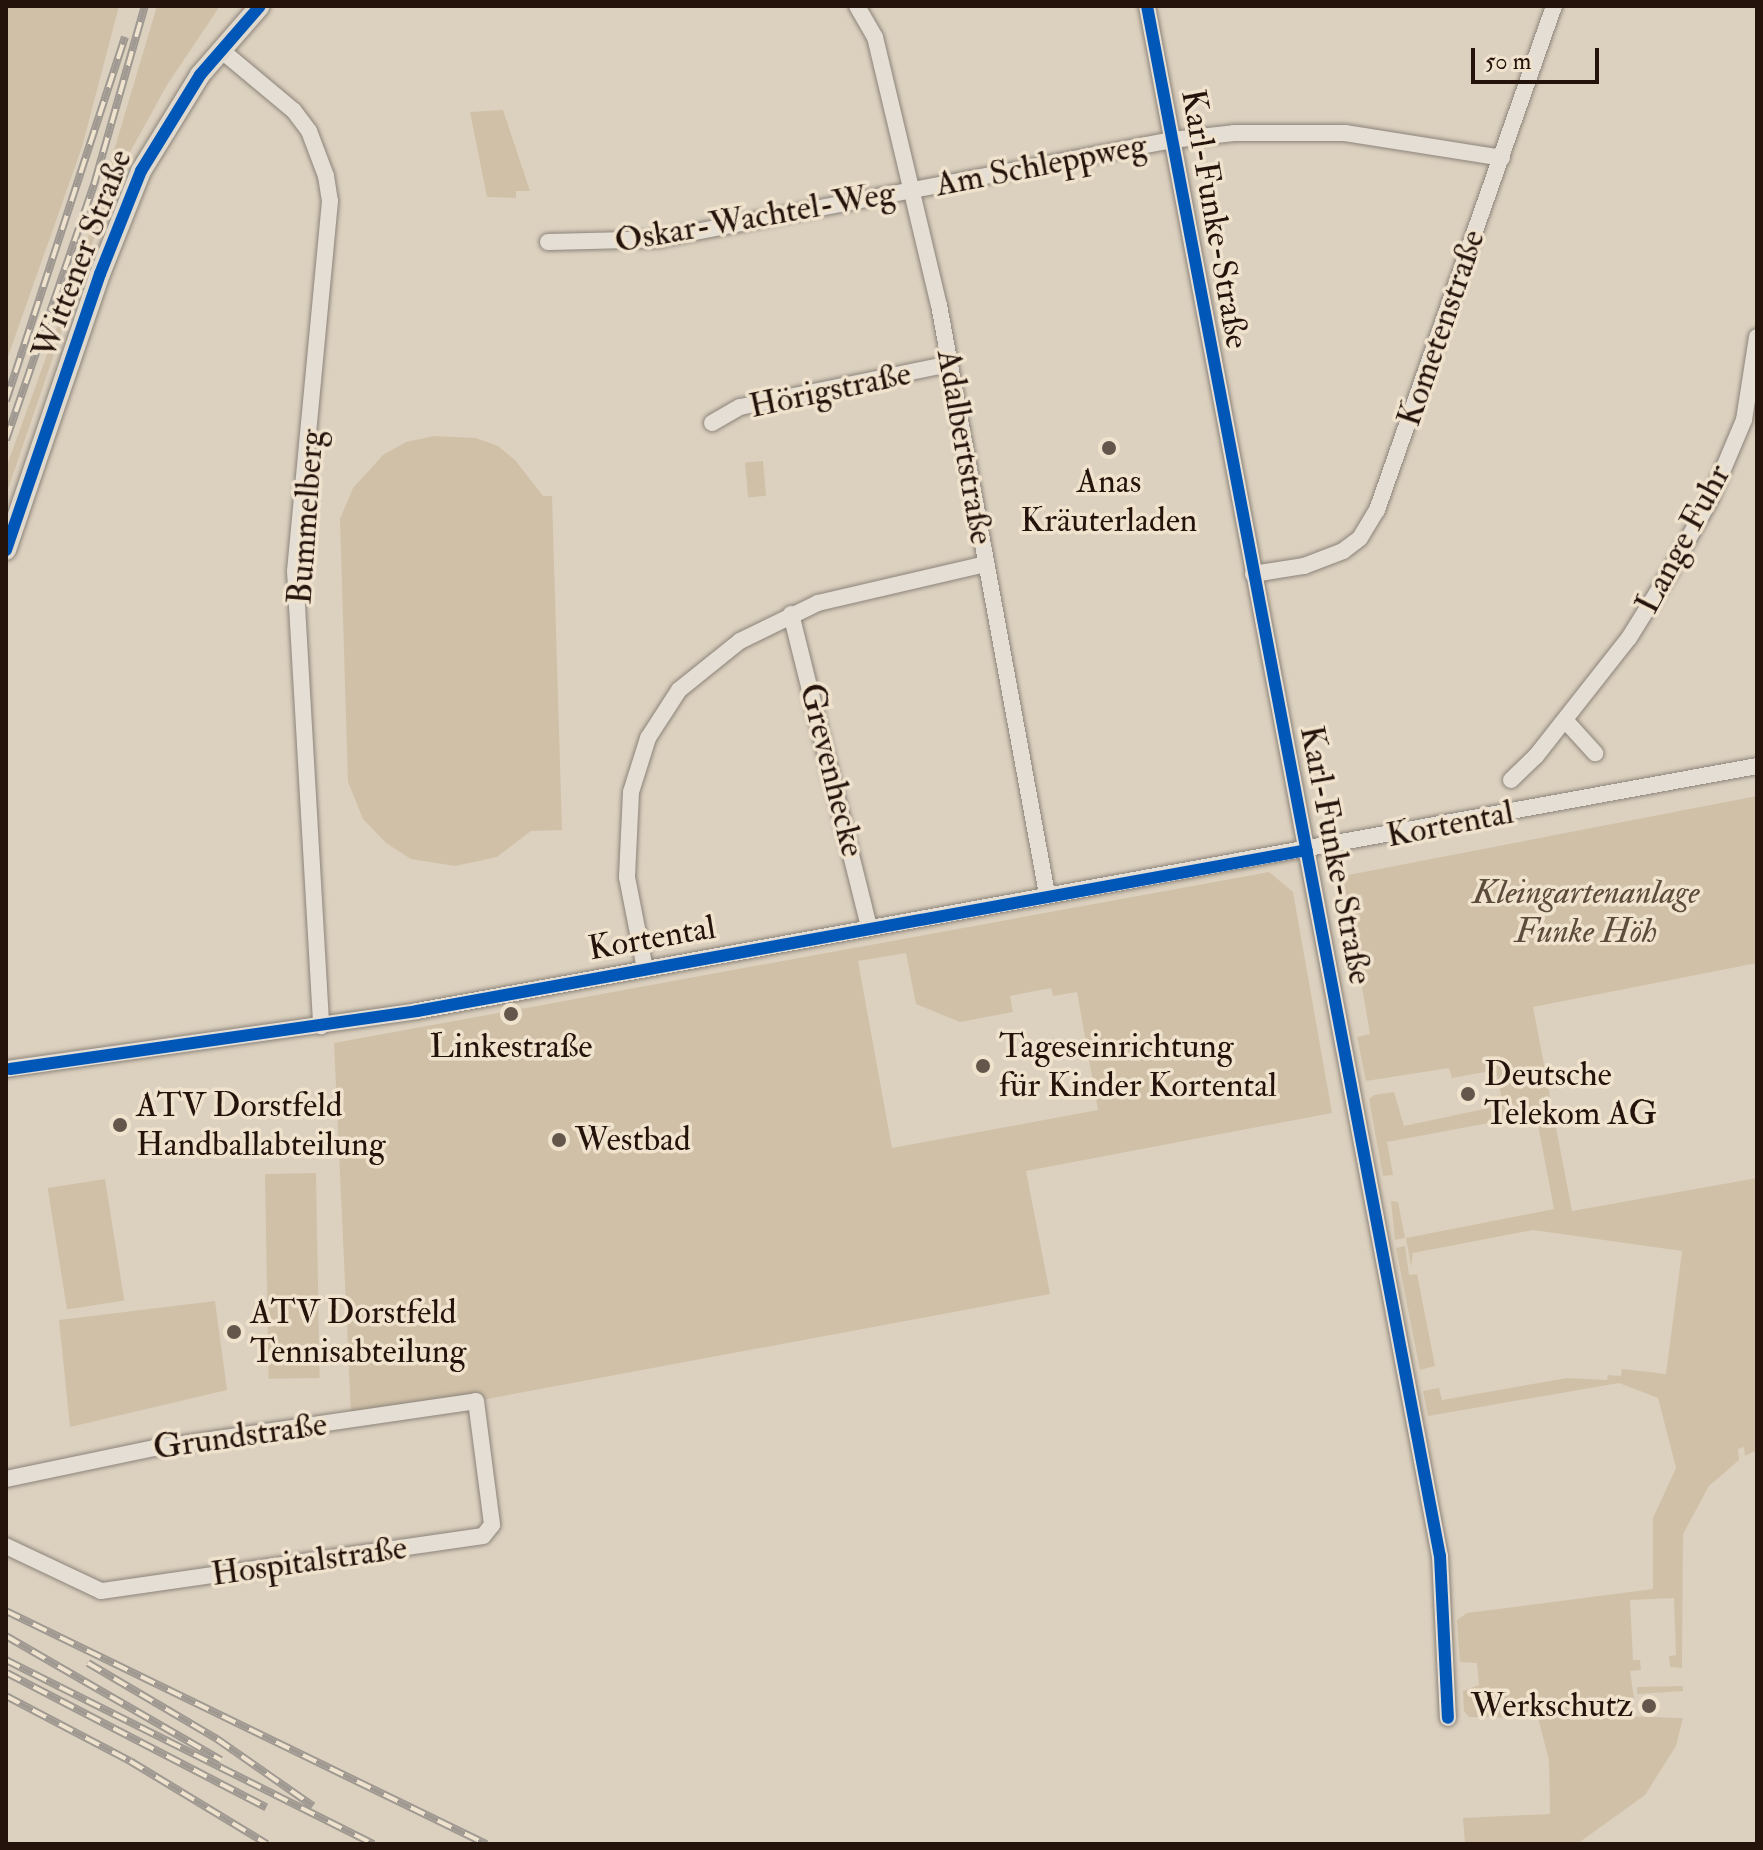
<!DOCTYPE html>
<meta charset="utf-8">
<style>
body{margin:0}
#map{position:relative;width:1763px;height:1850px;overflow:hidden;background:#dcd1bf;font-family:"IM FELL Double Pica",serif}
div>[style]{position:absolute}
.green>*{inset:0;background:#d0c0a8;transform-origin:0 0}
.roads{filter:drop-shadow(0 0 2px #8c8379) drop-shadow(0 0 2px #8c8379)}
.minor>*{height:16px;margin:-8px;padding:0 8px;transform-origin:8px;border-radius:8px;background:#e4ded5}
.major>*{height:20px;margin:-10px;padding:0 10px;transform-origin:10px;border-radius:10px;background:#dfd9ce}
.rail>*{height:8px;margin-top:-4px;transform-origin:0;background:repeating-linear-gradient(90deg,#f0e3ce 0 15px,#9f9992 0 30px);box-sizing:border-box;border-block:2px solid #9f9992}
.cycleway>*{height:12px;margin:-6px;padding:0 6px;transform-origin:6px;border-radius:6px;background:#0057b8}
.dots>*{width:22px;height:22px;translate:-50% -50%;box-sizing:border-box;border:4px solid #f0e3ce;border-radius:50%}
span{translate:-50% -50%;white-space:nowrap;text-align:center;line-height:1.15;-webkit-text-stroke:7px #f0e3ce;paint-order:stroke}
.street-label{font-size:34px;color:#24130b}
.poi-label{font-size:34px;color:#24130b}
.left{translate:0 -50%;text-align:left}
.right{translate:-100% -50%;text-align:right}
.park-label{font-size:34px;color:#5d4b3c;font-style:italic}
.frame{position:absolute;inset:0;border:8px solid #24130b;pointer-events:none}
.scale{position:absolute;left:1471px;top:48px;width:128px;height:36px;box-sizing:border-box;border:4px solid #24130b;border-top:0;padding-left:10px;font-size:24px;line-height:28px;white-space:nowrap;color:#24130b;-webkit-text-stroke:6px #f0e3ce;paint-order:stroke}
</style>
<div id="map">
<div class="green">
<i style="clip-path:polygon(6px 6px,119px 6px,82px 147px,6px 362px)"></i>
<i style="clip-path:polygon(157px 6px,220px 6px,167px 85px,129px 154px,91px 246px,6px 495px,6px 468px,82px 258px)"></i>
<i style="clip-path:polygon(503px 110px,530px 191px,516px 191px,516px 198px,487px 197px,470px 112px)"></i>
<i style="clip-path:polygon(434px 436px,476px 438px,498px 446px,515px 460px,543px 496px,552px 496px,562px 830px,531px 831px,497px 857px,455px 866px,411px 859px,386px 843px,363px 819px,348px 782px,340px 519px,353px 488px,383px 455px,406px 442px)"></i>
<i style="left:763px;top:461px;width:35px;height:18px;rotate:85deg"></i>
<i style="clip-path:polygon(1757px 796px,1757px 963px,1533px 1007px,1572px 1211px,1757px 1178px,1757px 1450px,1745px 1456px,1744px 1447px,1738px 1449px,1739px 1460px,1709px 1486px,1683px 1534px,1682px 1668px,1670px 1667px,1669px 1656px,1676px 1655px,1674px 1598px,1630px 1600px,1633px 1660px,1640px 1660px,1641px 1670px,1630px 1671px,1634px 1698px,1617px 1699px,1618px 1716px,1683px 1718px,1676px 1746px,1645px 1795px,1577px 1844px,1465px 1844px,1463px 1818px,1550px 1814px,1549px 1760px,1538px 1718px,1469px 1717px,1464px 1711px,1463px 1691px,1479px 1685px,1477px 1663px,1460px 1662px,1457px 1620px,1467px 1613px,1653px 1589px,1653px 1518px,1676px 1468px,1658px 1398px,1619px 1383px,1428px 1416px,1423px 1391px,1439px 1388px,1442px 1400px,1567px 1378px,1607px 1380px,1608px 1375px,1621px 1376px,1622px 1369px,1666px 1374px,1682px 1251px,1533px 1230px,1413px 1253px,1411px 1266px,1406px 1238px,1554px 1209px,1536px 1114px,1387px 1142px,1393px 1175px,1383px 1176px,1369px 1099px,1374px 1095px,1394px 1092px,1404px 1126px,1503px 1105px,1496px 1070px,1452px 1078px,1449px 1068px,1366px 1081px,1357px 1037px,1370px 1034px,1343px 876px)"></i>
<i style="clip-path:polygon(evenodd,1269px 872px,1293px 892px,1332px 1113px,1026px 1171px,1050px 1294px,476px 1401px,351px 1414px,334px 1043px,1269px 872px,906px 953px,916px 1004px,960px 1022px,1013px 1012px,1010px 996px,1051px 988px,1053px 996px,1077px 992px,1098px 1110px,892px 1148px,858px 961px,906px 953px)"></i>
<i style="left:316px;top:1173px;width:205px;height:51px;rotate:89deg"></i>
<i style="left:105px;top:1179px;width:123px;height:58px;rotate:81deg"></i>
<i style="clip-path:polygon(1391px 1201px,1398px 1202px,1405px 1238px,1395px 1240px)"></i>
<i style="clip-path:polygon(1405px 1246px,1409px 1275px,1417px 1274px,1435px 1366px,1420px 1370px,1396px 1248px)"></i>
<i style="clip-path:polygon(215px 1301px,227px 1390px,70px 1427px,59px 1320px)"></i>
<i style="clip-path:polygon(1683px 1686px,1683px 1691px,1637px 1694px,1637px 1687px)"></i>
</div>
<div class="roads">
<div class="minor">
<i style="left:857px;top:6px;width:36px;rotate:60deg"></i>
<i style="left:875px;top:37px;width:276px;rotate:76.6deg"></i>
<i style="left:939px;top:305px;width:599px;rotate:79.61deg"></i>
<i style="left:1147px;top:6px;width:1577px;rotate:79.3deg"></i>
<i style="left:1440px;top:1556px;width:162px;rotate:87.2deg"></i>
<i style="left:221px;top:50px;width:95px;rotate:39.9deg"></i>
<i style="left:294px;top:111px;width:25px;rotate:53deg"></i>
<i style="left:309px;top:131px;width:48px;rotate:69.3deg"></i>
<i style="left:326px;top:176px;width:25px;rotate:81deg"></i>
<i style="left:330px;top:201px;width:372px;rotate:95.4deg"></i>
<i style="left:295px;top:571px;width:456px;rotate:86.7deg"></i>
<i style="left:548px;top:242px;width:111px;rotate:-1.5deg"></i>
<i style="left:659px;top:239px;width:522px;rotate:-10.92deg"></i>
<i style="left:1172px;top:140px;width:62px;rotate:-6.4deg"></i>
<i style="left:1234px;top:133px;width:111px"></i>
<i style="left:1345px;top:133px;width:159px;rotate:9deg"></i>
<i style="left:712px;top:423px;width:32px;rotate:-30deg"></i>
<i style="left:740px;top:407px;width:214px;rotate:-11.6deg"></i>
<i style="left:1253px;top:574px;width:52px;rotate:-8.9deg"></i>
<i style="left:1304px;top:566px;width:42px;rotate:-21deg"></i>
<i style="left:1343px;top:551px;width:21px;rotate:-37deg"></i>
<i style="left:1360px;top:538px;width:33px;rotate:-59deg"></i>
<i style="left:1377px;top:510px;width:534px;rotate:-70.65deg"></i>
<i style="left:791px;top:614px;width:323px;rotate:76deg"></i>
<i style="left:1565px;top:720px;width:45px;rotate:47.7deg"></i>
<i style="left:1511px;top:780px;width:35px;rotate:-44deg"></i>
<i style="left:1536px;top:756px;width:150px;rotate:-51.8deg"></i>
<i style="left:1629px;top:638px;width:78px;rotate:-58.2deg"></i>
<i style="left:1670px;top:572px;width:85px;rotate:-61deg"></i>
<i style="left:1711px;top:498px;width:85px;rotate:-67.1deg"></i>
<i style="left:1744px;top:420px;width:84px;rotate:-81.1deg"></i>
<i style="left:645px;top:969px;width:94px;rotate:-101.1deg"></i>
<i style="left:627px;top:877px;width:85px;rotate:-87.3deg"></i>
<i style="left:631px;top:792px;width:57px;rotate:-72.5deg"></i>
<i style="left:648px;top:738px;width:57px;rotate:-57.1deg"></i>
<i style="left:679px;top:690px;width:78px;rotate:-38.8deg"></i>
<i style="left:740px;top:641px;width:87px;rotate:-26deg"></i>
<i style="left:818px;top:603px;width:172px;rotate:-13.1deg"></i>
<i style="left:6px;top:1069px;width:415px;rotate:-8deg"></i>
<i style="left:417px;top:1011px;width:1362px;rotate:-10.36deg"></i>
<i style="left:6px;top:1479px;width:152px;rotate:-11.8deg"></i>
<i style="left:155px;top:1448px;width:324px;rotate:-8.3deg"></i>
<i style="left:476px;top:1401px;width:125px;rotate:82.6deg"></i>
<i style="left:492px;top:1525px;width:14px;rotate:129deg"></i>
<i style="left:483px;top:1536px;width:386px;rotate:171.8deg"></i>
<i style="left:101px;top:1591px;width:105px;rotate:-154.7deg"></i>
</div>
<div class="major">
<i style="left:6px;top:550px;width:292px;rotate:-71.2deg"></i>
<i style="left:100px;top:274px;width:111px;rotate:-68.3deg"></i>
<i style="left:141px;top:171px;width:113px;rotate:-58.4deg"></i>
<i style="left:200px;top:75px;width:91px;rotate:-49deg"></i>
</div>
</div>
<div class="rail">
<i style="left:6px;top:401px;width:383px;rotate:-71.9deg"></i>
<i style="left:6px;top:440px;width:274px;rotate:-71deg"></i>
<i style="left:95px;top:181px;width:182px;rotate:-74.1deg"></i>
<i style="left:6px;top:1611px;width:534px;rotate:25.89deg"></i>
<i style="left:6px;top:1636px;width:248px;rotate:30deg"></i>
<i style="left:6px;top:1660px;width:411px;rotate:26.6deg"></i>
<i style="left:88px;top:1663px;width:150px;rotate:30.5deg"></i>
<i style="left:217px;top:1739px;width:117px;rotate:34.9deg"></i>
<i style="left:7px;top:1673px;width:292px;rotate:27.4deg"></i>
<i style="left:6px;top:1696px;width:140px;rotate:27.7deg"></i>
<i style="left:130px;top:1761px;width:160px;rotate:31.2deg"></i>
</div>
<div class="cycleway">
<i style="left:1147px;top:6px;width:1577px;rotate:79.3deg"></i>
<i style="left:1440px;top:1556px;width:162px;rotate:87.2deg"></i>
<i style="left:6px;top:550px;width:292px;rotate:-71.2deg"></i>
<i style="left:100px;top:274px;width:111px;rotate:-68.3deg"></i>
<i style="left:141px;top:171px;width:113px;rotate:-58.4deg"></i>
<i style="left:200px;top:75px;width:91px;rotate:-49deg"></i>
<i style="left:10px;top:1069px;width:411px;rotate:-8.1deg"></i>
<i style="left:417px;top:1011px;width:904px;rotate:-10.25deg"></i>
</div>
<div class="dots">
<i style="left:1109px;top:448px;background:#64564a"></i>
<i style="left:511px;top:1014px;background:#64564a"></i>
<i style="left:983px;top:1066px;background:#64564a"></i>
<i style="left:1468px;top:1094px;background:#64564a"></i>
<i style="left:120px;top:1125px;background:#64564a"></i>
<i style="left:559px;top:1140px;background:#64564a"></i>
<i style="left:234px;top:1332px;background:#64564a"></i>
<i style="left:1649px;top:1706px;background:#64564a"></i>
</div>
<div class="street-label">
<span style="left:1041px;top:165px;rotate:-11deg">Am Schleppweg</span>
<span style="left:755px;top:217px;rotate:-10deg">Oskar-Wachtel-Weg</span>
<span style="left:1215px;top:219px;rotate:80deg">Karl-Funke-Straße</span>
<span style="left:82px;top:254px;rotate:-69deg">Wittener Straße</span>
<span style="left:1441px;top:328px;rotate:-71deg">Kometenstraße</span>
<span style="left:830px;top:390px;rotate:-12deg">Hörigstraße</span>
<span style="left:965px;top:447px;rotate:80deg">Adalbertstraße</span>
<span style="left:306px;top:517px;rotate:-86deg">Bummelberg</span>
<span style="left:1683px;top:539px;rotate:-62deg">Lange Fuhr</span>
<span style="left:832px;top:770px;rotate:76deg">Grevenhecke</span>
<span style="left:1450px;top:824px;rotate:-11deg">Kortental</span>
<span style="left:1336px;top:855px;rotate:79deg">Karl-Funke-Straße</span>
<span style="left:652px;top:938px;rotate:-10deg">Kortental</span>
<span style="left:240px;top:1436px;rotate:-8deg">Grundstraße</span>
<span style="left:309px;top:1561px;rotate:-8deg">Hospitalstraße</span>
</div>
<div class="poi-label">
<span style="left:1109px;top:501px">Anas<br>Kräuterladen</span>
<span class="left" style="left:999px;top:1066px">Tageseinrichtung<br>für Kinder Kortental</span>
<span style="left:511px;top:1047px">Linkestraße</span>
<span class="left" style="left:1484px;top:1094px">Deutsche<br>Telekom AG</span>
<span class="left" style="left:136px;top:1125px">ATV Dorstfeld<br>Handballabteilung</span>
<span class="left" style="left:575px;top:1140px">Westbad</span>
<span class="left" style="left:250px;top:1332px">ATV Dorstfeld<br>Tennisabteilung</span>
<span class="right" style="left:1633px;top:1706px">Werkschutz</span>
</div>
<div class="park-label">
<span style="left:1586px;top:912px">Kleingartenanlage<br>Funke Höh</span>
</div>
<div class="frame"></div>
<div class="scale">50 m</div>
</div>
